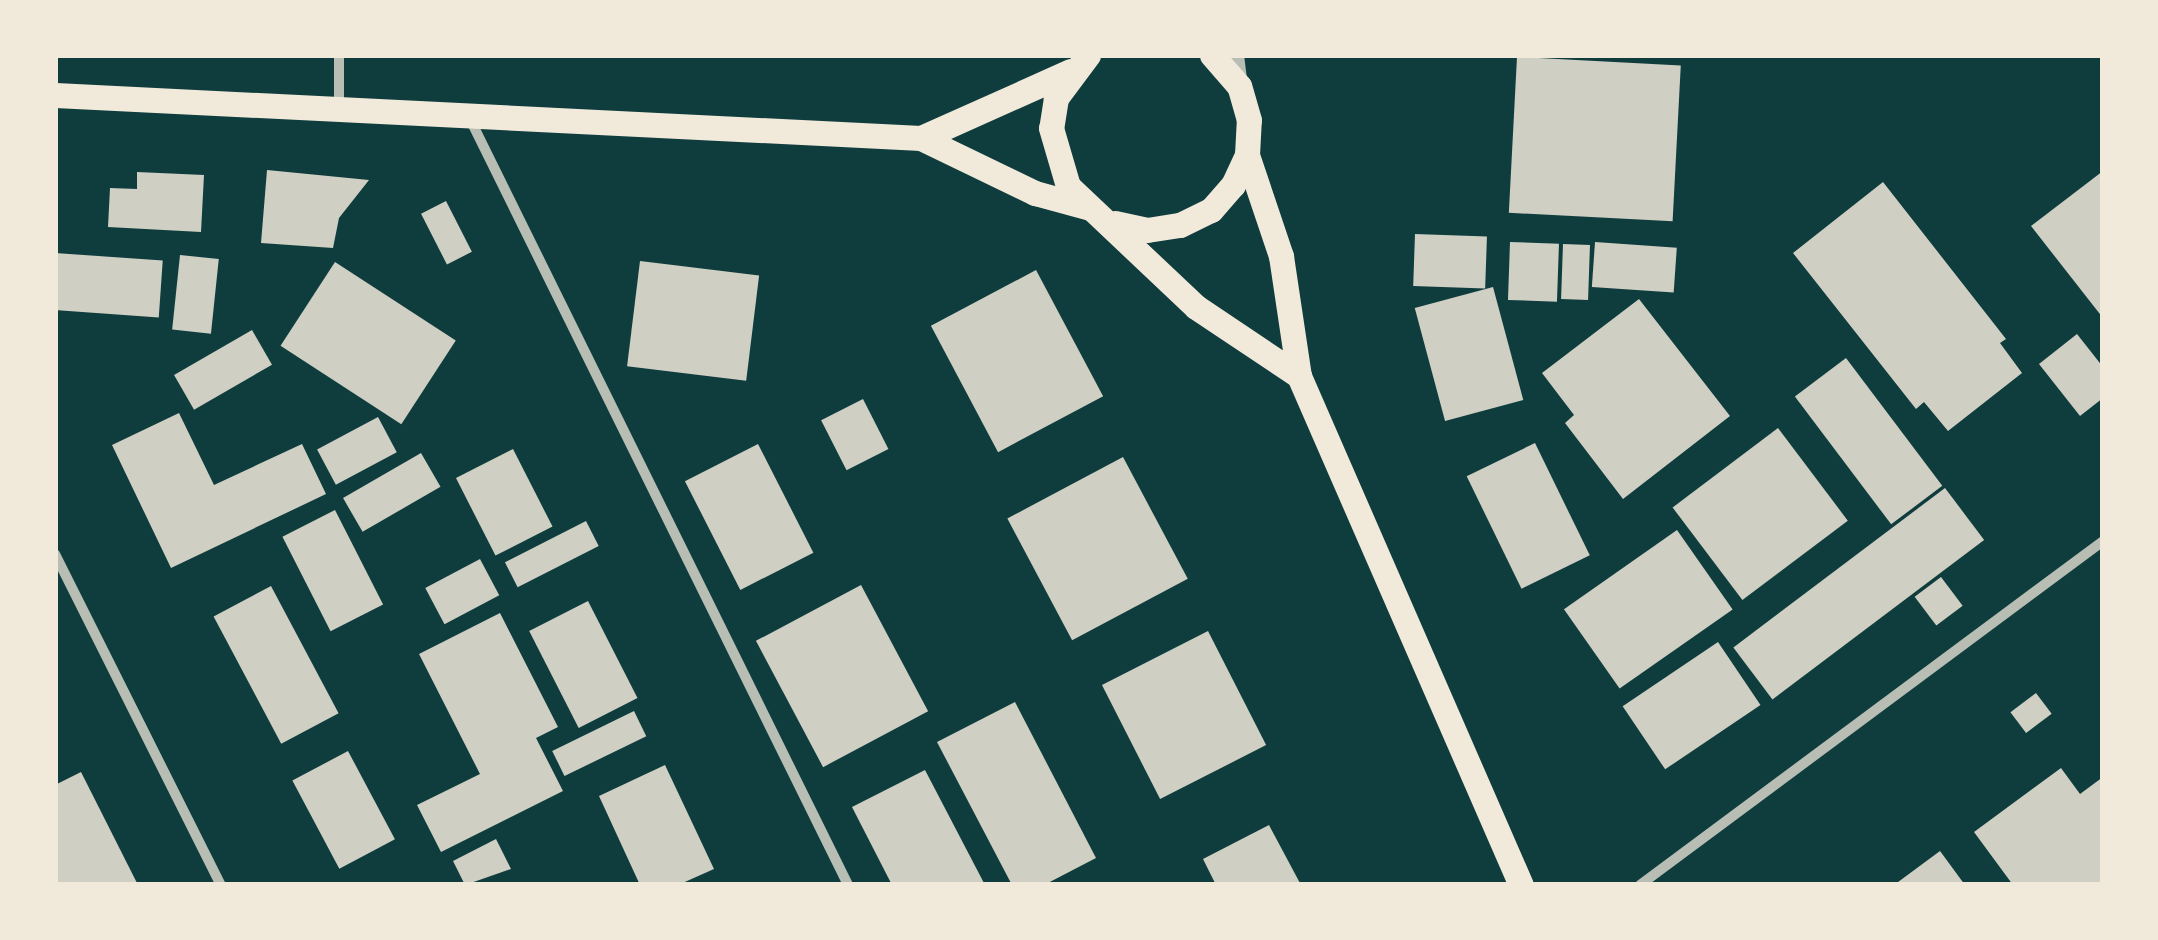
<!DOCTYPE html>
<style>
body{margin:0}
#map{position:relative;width:2158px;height:940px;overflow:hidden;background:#0f3d3e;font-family:Signika,sans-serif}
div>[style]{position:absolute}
.building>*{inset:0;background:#cfcfc3;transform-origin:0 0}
.minor>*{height:10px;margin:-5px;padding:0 5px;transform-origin:5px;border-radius:5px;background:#b8beb3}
.tertiary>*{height:18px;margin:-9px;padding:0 9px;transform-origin:9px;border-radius:9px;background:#b8beb3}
.primary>*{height:25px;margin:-12.5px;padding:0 12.5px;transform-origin:12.5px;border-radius:12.5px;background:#f1e9da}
span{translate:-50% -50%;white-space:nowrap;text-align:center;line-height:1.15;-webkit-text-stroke:8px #f1e9da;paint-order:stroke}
.frame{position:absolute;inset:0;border:58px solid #f1e9da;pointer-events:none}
</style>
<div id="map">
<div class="building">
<i style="left:1517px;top:57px;width:164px;height:156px;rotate:3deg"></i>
<i style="clip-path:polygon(267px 170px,369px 180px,339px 218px,333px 248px,261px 243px)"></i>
<i style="clip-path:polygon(2103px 171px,2103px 318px,2031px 226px)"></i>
<i style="clip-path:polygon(137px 172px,204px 175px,201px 232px,108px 227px,110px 188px,137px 189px)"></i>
<i style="clip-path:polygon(1883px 182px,2006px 339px,2000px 343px,2022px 373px,1948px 431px,1924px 402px,1916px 409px,1793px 253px)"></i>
<i style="left:446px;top:201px;width:57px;height:28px;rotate:63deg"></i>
<i style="left:1415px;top:234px;width:72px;height:52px;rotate:2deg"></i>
<i style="left:1510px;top:242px;width:49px;height:58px;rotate:2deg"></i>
<i style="left:1595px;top:242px;width:82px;height:45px;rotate:4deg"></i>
<i style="left:1563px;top:244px;width:27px;height:55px;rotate:2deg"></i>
<i style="left:55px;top:253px;width:108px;height:57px;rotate:4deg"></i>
<i style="left:180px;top:255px;width:39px;height:75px;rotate:6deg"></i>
<i style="left:640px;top:261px;width:120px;height:106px;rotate:7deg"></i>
<i style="left:335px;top:262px;width:144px;height:100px;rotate:33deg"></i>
<i style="left:1036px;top:270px;width:143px;height:119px;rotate:62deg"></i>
<i style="left:1493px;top:287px;width:117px;height:81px;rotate:75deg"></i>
<i style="clip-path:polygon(1639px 299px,1730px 416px,1623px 499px,1565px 423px,1574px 415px,1542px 373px)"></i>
<i style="left:252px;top:330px;width:40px;height:90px;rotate:60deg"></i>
<i style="clip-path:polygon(2077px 334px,2103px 367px,2103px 398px,2080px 416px,2039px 364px)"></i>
<i style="left:1846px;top:358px;width:160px;height:64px;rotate:53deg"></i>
<i style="left:863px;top:399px;width:56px;height:47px;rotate:63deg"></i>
<i style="clip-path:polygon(179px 413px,214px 485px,302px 444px,326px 494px,171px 568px,112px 445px)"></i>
<i style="left:378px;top:417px;width:40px;height:69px;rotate:62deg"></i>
<i style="left:1778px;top:428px;width:116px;height:132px;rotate:53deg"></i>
<i style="left:1535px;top:443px;width:125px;height:76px;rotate:64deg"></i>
<i style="left:758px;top:444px;width:122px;height:82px;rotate:63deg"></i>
<i style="left:513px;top:449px;width:87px;height:64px;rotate:63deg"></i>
<i style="left:421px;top:453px;width:39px;height:90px;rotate:60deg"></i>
<i style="left:1123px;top:457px;width:138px;height:131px;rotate:62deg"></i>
<i style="left:1945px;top:488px;width:65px;height:265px;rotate:53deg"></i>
<i style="left:335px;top:510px;width:106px;height:59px;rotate:63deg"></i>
<i style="left:586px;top:521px;width:28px;height:91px;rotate:63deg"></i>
<i style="left:1677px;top:530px;width:97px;height:138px;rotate:55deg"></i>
<i style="left:480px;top:559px;width:41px;height:62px;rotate:62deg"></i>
<i style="left:1941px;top:577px;width:36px;height:33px;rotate:53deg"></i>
<i style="left:861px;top:585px;width:143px;height:119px;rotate:62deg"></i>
<i style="left:271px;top:586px;width:144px;height:65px;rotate:62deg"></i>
<i style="left:588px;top:601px;width:109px;height:66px;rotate:63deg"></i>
<i style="clip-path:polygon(500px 613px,558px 727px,536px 738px,563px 791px,441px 852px,417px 805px,480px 774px,419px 654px)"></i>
<i style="left:1208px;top:631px;width:128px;height:119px;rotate:63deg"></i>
<i style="left:1718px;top:642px;width:76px;height:115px;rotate:56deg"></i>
<i style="left:2036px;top:693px;width:26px;height:32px;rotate:53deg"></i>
<i style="clip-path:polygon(1015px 702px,1096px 858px,1044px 885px,1012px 885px,937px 742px)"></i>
<i style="left:634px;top:711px;width:28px;height:91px;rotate:64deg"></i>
<i style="left:348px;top:751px;width:100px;height:63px;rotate:62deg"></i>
<i style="clip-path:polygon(665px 765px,714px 869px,678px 885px,640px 885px,599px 796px)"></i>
<i style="clip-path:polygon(2061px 768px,2080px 794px,2103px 777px,2103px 885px,2013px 885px,1974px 832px)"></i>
<i style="clip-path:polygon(925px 770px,985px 885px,892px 885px,852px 807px)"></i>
<i style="clip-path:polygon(81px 772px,138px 885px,55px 885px,55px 785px)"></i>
<i style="clip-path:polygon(1269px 825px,1301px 885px,1216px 885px,1203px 859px)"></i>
<i style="clip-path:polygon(496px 839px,511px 869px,465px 885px,453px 861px)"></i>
<i style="clip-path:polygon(1940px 851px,1965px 885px,1894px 885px)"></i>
</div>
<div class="minor">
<i style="left:339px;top:55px;width:52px;rotate:90deg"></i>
<i style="left:470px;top:119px;width:854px;rotate:63.73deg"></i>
<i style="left:55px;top:554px;width:370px;rotate:63.4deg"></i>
<i style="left:1640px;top:885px;width:577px;rotate:-36.61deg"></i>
</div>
<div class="tertiary">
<i style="left:1235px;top:55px;width:31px;rotate:83deg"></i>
</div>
<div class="primary">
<i style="left:1088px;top:55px;width:54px;rotate:126.7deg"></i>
<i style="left:1056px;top:98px;width:30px;rotate:99deg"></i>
<i style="left:1051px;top:128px;width:60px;rotate:73.7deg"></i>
<i style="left:1068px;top:186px;width:176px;rotate:43.4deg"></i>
<i style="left:1196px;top:307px;width:124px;rotate:33.8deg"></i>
<i style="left:55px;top:95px;width:867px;rotate:2.84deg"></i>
<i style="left:921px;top:138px;width:127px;rotate:25.8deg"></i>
<i style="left:1035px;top:193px;width:57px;rotate:15.3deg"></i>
<i style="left:921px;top:138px;width:164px;rotate:-24.1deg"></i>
<i style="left:1247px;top:155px;width:107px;rotate:71.4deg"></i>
<i style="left:1281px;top:256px;width:121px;rotate:81.5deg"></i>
<i style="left:1299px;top:376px;width:555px;rotate:66.44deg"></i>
<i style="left:1115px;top:223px;width:33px;rotate:12deg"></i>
<i style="left:1147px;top:230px;width:33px;rotate:-9deg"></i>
<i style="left:1180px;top:225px;width:34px;rotate:-26deg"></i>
<i style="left:1211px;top:210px;width:33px;rotate:-49deg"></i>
<i style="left:1233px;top:185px;width:33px;rotate:-65deg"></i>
<i style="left:1247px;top:155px;width:35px;rotate:-87deg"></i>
<i style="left:1249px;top:120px;width:35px;rotate:-106deg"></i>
<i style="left:1239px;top:86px;width:41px;rotate:-131.1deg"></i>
</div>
<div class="frame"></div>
</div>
